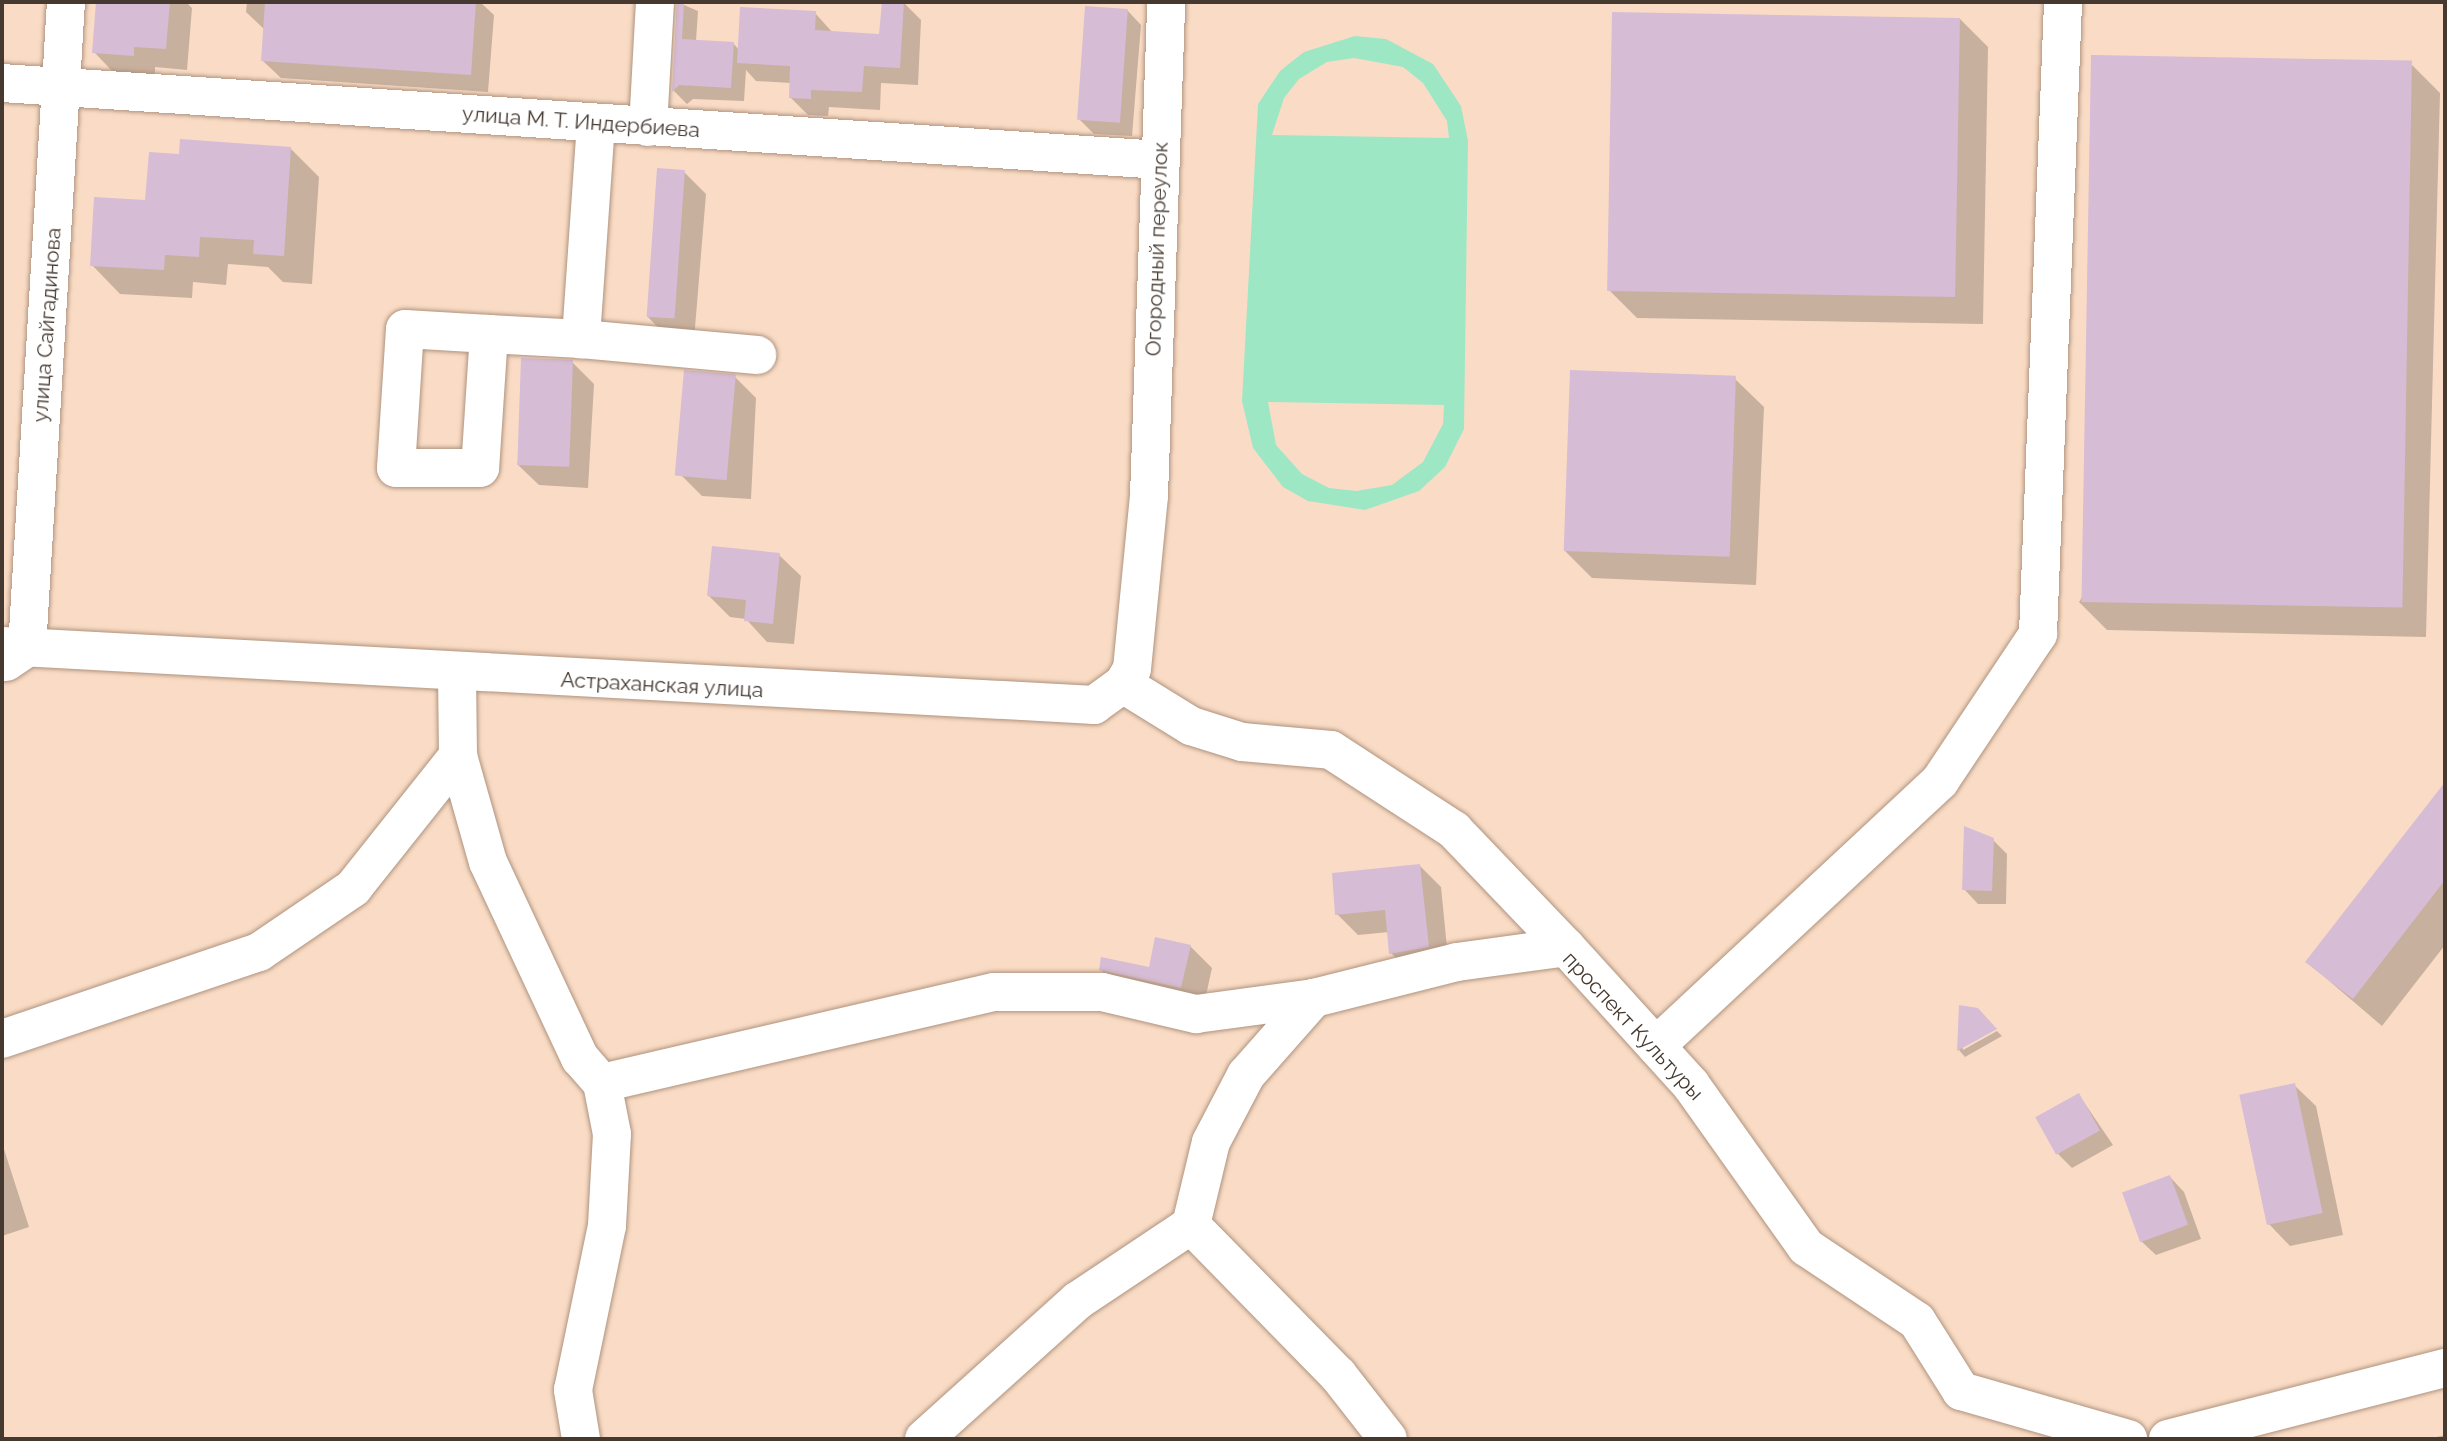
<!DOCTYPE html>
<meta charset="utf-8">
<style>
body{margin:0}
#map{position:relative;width:2447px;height:1441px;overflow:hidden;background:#fadcc6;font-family:Raleway,sans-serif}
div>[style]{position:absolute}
.green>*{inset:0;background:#9de7c5}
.shadow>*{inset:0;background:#0003}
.building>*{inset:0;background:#d6bcd5;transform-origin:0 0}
.roads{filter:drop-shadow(0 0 2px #af937e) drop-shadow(0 0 2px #af937e)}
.minor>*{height:38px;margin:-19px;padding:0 19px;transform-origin:19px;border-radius:19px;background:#fff}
span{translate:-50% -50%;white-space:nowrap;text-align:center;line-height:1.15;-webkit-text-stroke:5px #fff;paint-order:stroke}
.street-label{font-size:21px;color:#453930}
.frame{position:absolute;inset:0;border:4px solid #453930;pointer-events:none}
</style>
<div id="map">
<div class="green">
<i style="clip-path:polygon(evenodd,1355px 36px,1386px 39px,1433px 64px,1461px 106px,1468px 141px,1464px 429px,1445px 467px,1419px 491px,1365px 510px,1308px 501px,1283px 487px,1253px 448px,1242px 401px,1258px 104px,1280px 71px,1304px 52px,1355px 36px,1354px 58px,1403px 67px,1423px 83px,1447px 121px,1449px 138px,1272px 135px,1284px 98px,1299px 79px,1327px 62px,1354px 58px,1355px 36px,1268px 402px,1444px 405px,1443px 424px,1423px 462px,1392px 485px,1356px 491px,1329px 488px,1302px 474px,1276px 445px,1268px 402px)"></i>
</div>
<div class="shadow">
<i style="clip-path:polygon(97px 2px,186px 2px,192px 8px,187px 70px,155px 67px,155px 76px,115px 74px,94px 52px)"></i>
<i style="clip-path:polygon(247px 2px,480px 2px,494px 15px,488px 92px,281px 78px,263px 61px,264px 29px,246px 12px)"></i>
<i style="clip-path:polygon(677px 2px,698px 11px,696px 41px,733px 43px,739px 50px,815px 13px,833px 33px,881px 36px,883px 2px,903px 2px,921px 20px,918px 85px,881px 83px,880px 110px,829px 107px,828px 116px,808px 115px,790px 97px,791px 83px,756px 81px,746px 70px,744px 101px,693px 99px,687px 104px,674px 91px)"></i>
<i style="clip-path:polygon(1127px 10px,1141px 25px,1132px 136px,1094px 134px,1080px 120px)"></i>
<i style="clip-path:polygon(1960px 19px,1988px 47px,1983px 324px,1637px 318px,1609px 290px)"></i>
<i style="clip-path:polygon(2412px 65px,2440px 93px,2426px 637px,2107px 630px,2079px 602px)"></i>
<i style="clip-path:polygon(290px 148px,319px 177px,312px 284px,283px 282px,268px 267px,228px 264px,226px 285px,193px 282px,192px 298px,120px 294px,92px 265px,181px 156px)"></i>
<i style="clip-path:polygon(684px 172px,706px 194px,694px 340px,668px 338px,647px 316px)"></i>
<i style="clip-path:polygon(572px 362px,594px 384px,588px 488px,539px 485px,517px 464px)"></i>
<i style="clip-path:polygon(735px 377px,756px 398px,751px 499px,702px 496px,681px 475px)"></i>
<i style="clip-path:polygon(1735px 379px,1764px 407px,1756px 585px,1592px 578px,1564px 550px)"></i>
<i style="clip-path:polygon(779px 555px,801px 576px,794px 644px,767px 642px,746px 619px,730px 617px,709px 596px)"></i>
<i style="clip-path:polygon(2445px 784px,2445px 945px,2382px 1026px,2307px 962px)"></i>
<i style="clip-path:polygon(1993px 840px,2007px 854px,2006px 904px,1978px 904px,1964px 889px)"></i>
<i style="clip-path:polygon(1420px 866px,1441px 887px,1449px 968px,1412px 974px,1391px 953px,1389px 932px,1358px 935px,1337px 914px)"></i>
<i style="clip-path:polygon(1190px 946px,1212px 968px,1203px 1009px,1122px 991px,1101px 970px,1150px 969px)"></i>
<i style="clip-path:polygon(1960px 1007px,1963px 1050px,1997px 1031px,2002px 1036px,1965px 1057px,1959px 1050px)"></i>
<i style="clip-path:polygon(2294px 1085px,2316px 1106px,2343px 1235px,2290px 1246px,2269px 1224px)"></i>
<i style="clip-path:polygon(2079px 1095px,2113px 1145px,2072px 1168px,2058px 1154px)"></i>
<i style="clip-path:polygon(2px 1143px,29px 1227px,2px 1236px)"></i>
<i style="clip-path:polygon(2170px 1177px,2184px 1192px,2201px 1239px,2156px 1255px,2141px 1241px)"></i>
<i style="clip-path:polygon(2445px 1435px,2445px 1439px,2428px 1439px)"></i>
</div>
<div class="building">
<i style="clip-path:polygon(96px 2px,170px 2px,166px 49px,134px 47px,134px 56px,92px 53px)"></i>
<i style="clip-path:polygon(265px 2px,476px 2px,471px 75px,261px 61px)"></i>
<i style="clip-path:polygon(677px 2px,684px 2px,682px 39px,734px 42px,731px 88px,679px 85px,672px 92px)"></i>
<i style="clip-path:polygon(882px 2px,904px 2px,900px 68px,864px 66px,862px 92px,811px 90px,811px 99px,789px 98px,790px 66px,737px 63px,740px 7px,816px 11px,815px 30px,879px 34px)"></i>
<i style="left:1085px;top:6px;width:43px;height:114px;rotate:4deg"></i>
<i style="left:1612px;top:12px;width:348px;height:279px;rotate:1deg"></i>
<i style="left:2091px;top:55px;width:321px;height:547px;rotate:1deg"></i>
<i style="clip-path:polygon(180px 139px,291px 147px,284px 256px,253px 254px,254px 240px,200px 237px,199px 257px,165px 255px,164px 270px,90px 266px,94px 197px,145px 200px,149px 152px,179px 154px)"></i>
<i style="left:657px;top:168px;width:28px;height:149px;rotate:4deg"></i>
<i style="left:521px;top:358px;width:52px;height:107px;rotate:2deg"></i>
<i style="left:684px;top:370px;width:52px;height:106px;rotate:5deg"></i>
<i style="left:1570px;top:370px;width:166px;height:181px;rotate:2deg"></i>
<i style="clip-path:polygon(712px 546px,780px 553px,773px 624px,744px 621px,746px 600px,707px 596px)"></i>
<i style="clip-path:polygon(2445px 782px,2445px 880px,2353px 999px,2305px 962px)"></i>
<i style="clip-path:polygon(1964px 826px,1994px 838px,1992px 891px,1962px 890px)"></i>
<i style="clip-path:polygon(1420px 864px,1429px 947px,1389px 954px,1385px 910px,1335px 915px,1332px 873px)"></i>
<i style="clip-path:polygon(1155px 937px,1191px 945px,1181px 988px,1099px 970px,1101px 957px,1149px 967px)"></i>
<i style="clip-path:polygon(1959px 1005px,1978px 1008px,1997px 1029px,1957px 1051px)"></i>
<i style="left:2295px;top:1083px;width:133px;height:57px;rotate:78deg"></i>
<i style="left:2079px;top:1093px;width:43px;height:50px;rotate:61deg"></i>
<i style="left:2170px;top:1175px;width:53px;height:51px;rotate:70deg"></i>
</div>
<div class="roads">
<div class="minor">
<i style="left:2px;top:83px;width:1161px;rotate:3.8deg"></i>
<i style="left:596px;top:123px;width:217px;rotate:94deg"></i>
<i style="left:581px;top:339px;width:177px;rotate:5.2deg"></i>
<i style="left:648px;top:127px;width:125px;rotate:-86.8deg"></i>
<i style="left:489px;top:334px;width:134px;rotate:93.8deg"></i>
<i style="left:480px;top:468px;width:84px;rotate:180deg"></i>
<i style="left:396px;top:468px;width:139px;rotate:-86.3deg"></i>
<i style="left:405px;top:329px;width:84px;rotate:3.4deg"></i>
<i style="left:489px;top:334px;width:92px;rotate:3.1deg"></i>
<i style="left:2px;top:646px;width:1094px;rotate:3.09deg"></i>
<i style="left:1094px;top:705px;width:36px;rotate:-36deg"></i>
<i style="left:1123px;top:684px;width:17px;rotate:-59deg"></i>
<i style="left:1132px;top:669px;width:174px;rotate:-84.4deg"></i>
<i style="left:1149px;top:496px;width:494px;rotate:-88deg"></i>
<i style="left:6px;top:662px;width:25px;rotate:-34deg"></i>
<i style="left:27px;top:648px;width:647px;rotate:-86.55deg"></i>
<i style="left:457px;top:674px;width:82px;rotate:89.3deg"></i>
<i style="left:458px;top:756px;width:110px;rotate:74.2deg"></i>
<i style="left:488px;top:862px;width:217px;rotate:64.9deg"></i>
<i style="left:580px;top:1058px;width:33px;rotate:49deg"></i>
<i style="left:602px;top:1083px;width:402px;rotate:-13.1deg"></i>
<i style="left:994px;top:992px;width:108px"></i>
<i style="left:1102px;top:992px;width:97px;rotate:13.2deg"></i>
<i style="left:1196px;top:1014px;width:119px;rotate:-7.7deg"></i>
<i style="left:1123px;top:684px;width:80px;rotate:31.7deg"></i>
<i style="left:1191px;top:726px;width:53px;rotate:17.4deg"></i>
<i style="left:1242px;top:742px;width:89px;rotate:5.1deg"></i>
<i style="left:1331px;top:750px;width:147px;rotate:33deg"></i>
<i style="left:1454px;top:830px;width:162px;rotate:46.3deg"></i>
<i style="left:2px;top:1039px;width:271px;rotate:-18.7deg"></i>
<i style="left:259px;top:952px;width:114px;rotate:-34.2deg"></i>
<i style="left:353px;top:888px;width:169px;rotate:-51.5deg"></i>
<i style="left:1656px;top:1046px;width:388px;rotate:-43deg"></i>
<i style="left:1940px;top:781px;width:177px;rotate:-56.3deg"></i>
<i style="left:2038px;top:634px;width:632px;rotate:-87.73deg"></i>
<i style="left:1191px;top:1225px;width:210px;rotate:45.6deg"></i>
<i style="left:1338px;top:1375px;width:81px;rotate:52deg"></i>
<i style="left:581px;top:1439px;width:50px;rotate:-99.3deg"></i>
<i style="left:573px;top:1390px;width:167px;rotate:-78.3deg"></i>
<i style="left:607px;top:1226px;width:92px;rotate:-86.9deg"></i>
<i style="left:612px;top:1134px;width:52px;rotate:-101.1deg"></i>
<i style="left:924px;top:1439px;width:206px;rotate:-42deg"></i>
<i style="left:1077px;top:1301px;width:137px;rotate:-33.7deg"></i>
<i style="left:1191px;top:1225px;width:85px;rotate:-76.5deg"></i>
<i style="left:1211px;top:1142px;width:76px;rotate:-62.4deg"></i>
<i style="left:1246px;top:1075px;width:103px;rotate:-48.6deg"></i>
<i style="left:1314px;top:998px;width:147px;rotate:-14.1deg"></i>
<i style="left:1457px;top:962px;width:110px;rotate:-7.8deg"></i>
<i style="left:1566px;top:947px;width:186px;rotate:47.8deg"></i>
<i style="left:1691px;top:1085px;width:199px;rotate:54.6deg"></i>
<i style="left:1806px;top:1247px;width:133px;rotate:33.7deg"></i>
<i style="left:1917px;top:1321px;width:83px;rotate:57.8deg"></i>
<i style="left:1961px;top:1391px;width:174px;rotate:16deg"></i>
<i style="left:2168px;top:1439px;width:286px;rotate:-14.4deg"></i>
</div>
</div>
<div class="street-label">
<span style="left:581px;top:122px;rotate:4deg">улица М. Т. Индербиева</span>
<span style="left:1157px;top:249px;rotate:-88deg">Огородный переулок</span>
<span style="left:47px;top:325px;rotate:-86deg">улица Сайгадинова</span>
<span style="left:662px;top:685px;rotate:3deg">Астраханская улица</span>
<span style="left:1633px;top:1026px;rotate:47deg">проспект Культуры</span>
</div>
<div class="frame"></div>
</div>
